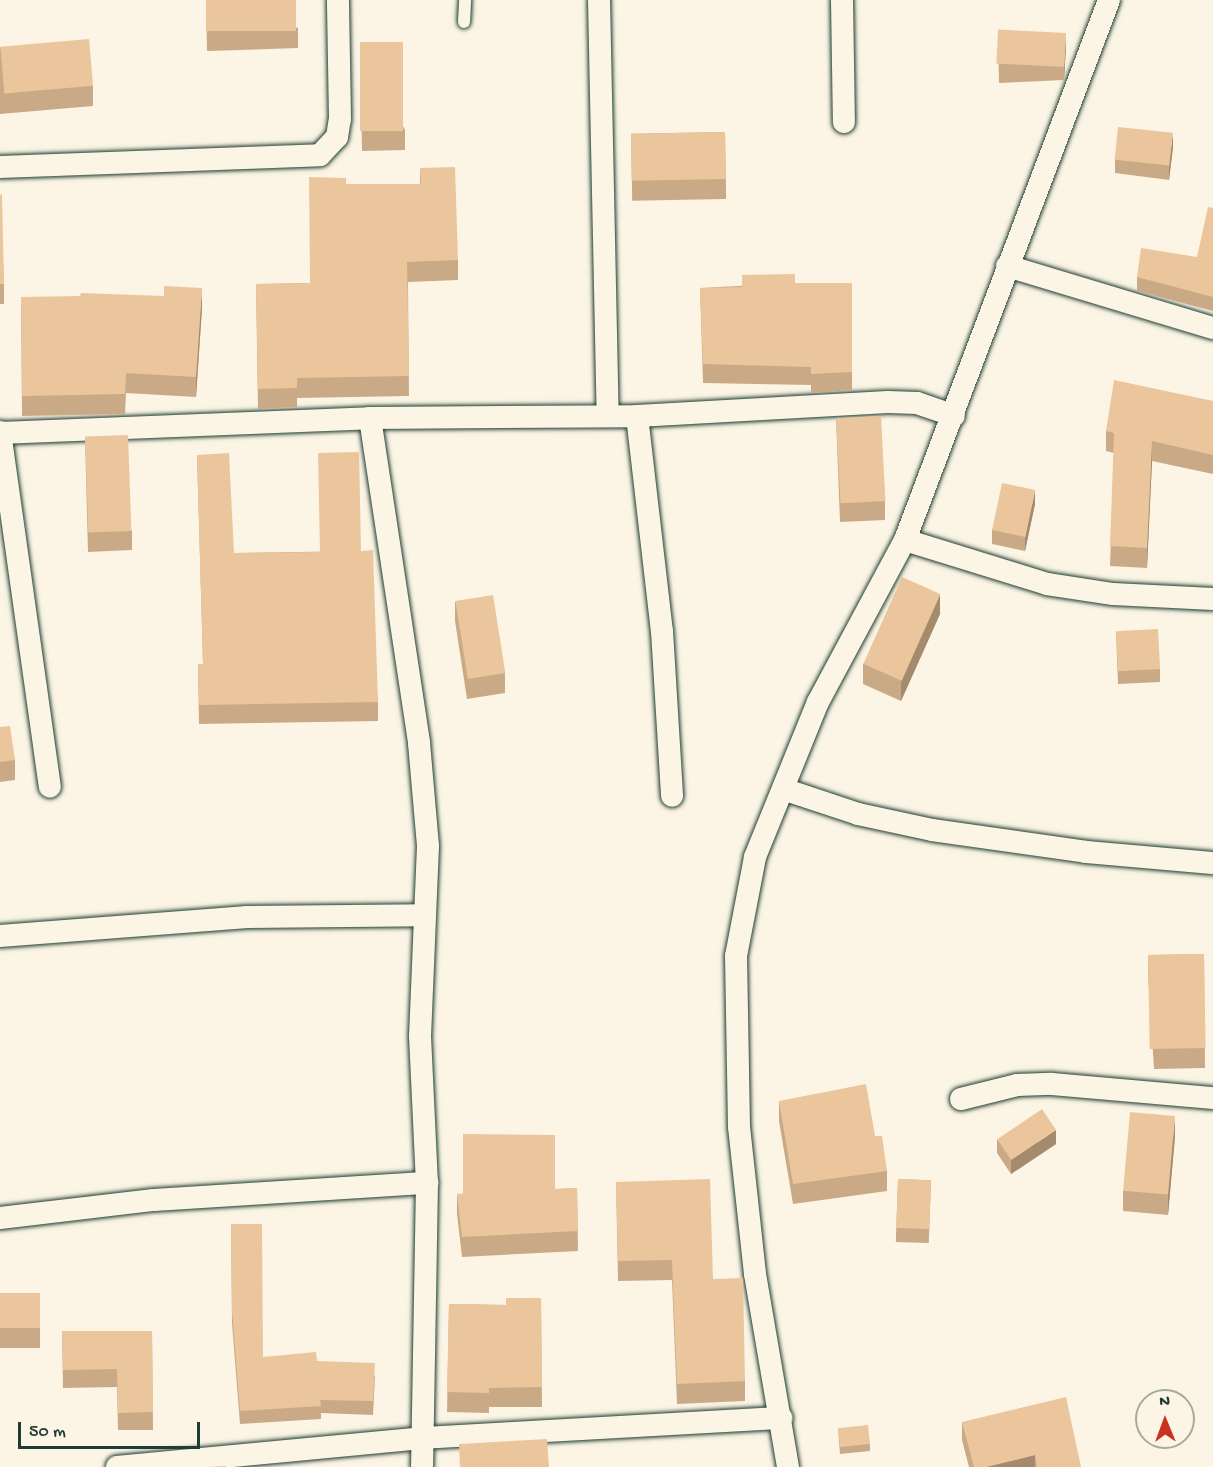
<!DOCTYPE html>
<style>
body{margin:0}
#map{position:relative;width:1213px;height:1467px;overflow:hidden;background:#fcf5e5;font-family:"Gochi Hand",sans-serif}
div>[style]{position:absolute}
.roads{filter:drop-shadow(0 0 2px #1f3d34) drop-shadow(0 0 2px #1f3d34)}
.lane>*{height:12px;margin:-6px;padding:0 6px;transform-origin:6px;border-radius:6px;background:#fcf5e5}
.street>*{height:22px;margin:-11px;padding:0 11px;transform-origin:11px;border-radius:11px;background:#fcf5e5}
.wall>*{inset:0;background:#caaa86;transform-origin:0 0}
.shaded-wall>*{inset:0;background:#a48b6d}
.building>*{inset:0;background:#ebc69c;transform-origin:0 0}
span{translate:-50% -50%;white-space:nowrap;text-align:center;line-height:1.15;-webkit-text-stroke:6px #fcf5e5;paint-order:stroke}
.north{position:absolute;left:1135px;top:1389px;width:60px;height:60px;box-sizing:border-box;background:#fcf5e5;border:2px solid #a4ab9e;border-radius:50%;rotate:359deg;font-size:16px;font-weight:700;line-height:24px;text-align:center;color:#1f3d34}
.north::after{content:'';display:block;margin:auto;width:21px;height:27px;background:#c8321e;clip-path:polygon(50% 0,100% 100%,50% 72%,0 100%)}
.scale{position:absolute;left:18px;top:1422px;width:182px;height:27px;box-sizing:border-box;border:3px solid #1f3d34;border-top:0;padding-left:8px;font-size:18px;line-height:21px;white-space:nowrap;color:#1f3d34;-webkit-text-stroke:4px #fcf5e5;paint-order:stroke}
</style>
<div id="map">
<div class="roads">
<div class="lane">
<i style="left:464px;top:22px;width:22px;rotate:-87deg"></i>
</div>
<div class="street">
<i style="left:599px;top:0;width:415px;rotate:88.8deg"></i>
<i style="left:842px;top:0;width:122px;rotate:89.1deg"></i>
<i style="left:0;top:167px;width:320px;rotate:-2.1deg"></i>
<i style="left:320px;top:155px;width:25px;rotate:-47deg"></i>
<i style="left:337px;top:137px;width:18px;rotate:-81deg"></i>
<i style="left:340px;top:119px;width:119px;rotate:-91deg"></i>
<i style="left:1007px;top:266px;width:215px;rotate:16.8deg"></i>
<i style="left:637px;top:416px;width:216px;rotate:83.4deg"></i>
<i style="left:662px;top:631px;width:165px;rotate:86.5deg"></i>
<i style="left:370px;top:418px;width:329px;rotate:81.4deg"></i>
<i style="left:419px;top:743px;width:103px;rotate:85deg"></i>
<i style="left:428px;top:846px;width:190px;rotate:92.4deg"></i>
<i style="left:420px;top:1036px;width:147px;rotate:87.3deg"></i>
<i style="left:427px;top:1183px;width:284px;rotate:91deg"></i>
<i style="left:0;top:432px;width:358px;rotate:82deg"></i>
<i style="left:0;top:433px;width:370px;rotate:-2.3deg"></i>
<i style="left:370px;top:418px;width:267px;rotate:-0.4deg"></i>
<i style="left:637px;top:416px;width:251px;rotate:-3.2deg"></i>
<i style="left:888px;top:402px;width:29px;rotate:2deg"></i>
<i style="left:917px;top:403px;width:39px;rotate:19deg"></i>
<i style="left:905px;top:540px;width:149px;rotate:17.2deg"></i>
<i style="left:1047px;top:584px;width:67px;rotate:8.6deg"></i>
<i style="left:1113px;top:594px;width:100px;rotate:2.9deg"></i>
<i style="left:783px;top:789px;width:79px;rotate:18.4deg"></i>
<i style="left:858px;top:814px;width:76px;rotate:12.2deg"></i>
<i style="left:932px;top:830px;width:156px;rotate:8.1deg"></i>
<i style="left:1086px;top:852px;width:127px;rotate:5deg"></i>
<i style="left:0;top:936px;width:248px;rotate:-4.4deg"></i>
<i style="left:247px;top:917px;width:177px;rotate:-0.6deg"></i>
<i style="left:961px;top:1099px;width:58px;rotate:-14deg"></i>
<i style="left:1017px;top:1085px;width:35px;rotate:-2deg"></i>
<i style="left:1052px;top:1084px;width:162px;rotate:5deg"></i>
<i style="left:0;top:1218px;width:155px;rotate:-6.7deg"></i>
<i style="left:154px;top:1200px;width:274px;rotate:-3.6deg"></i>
<i style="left:117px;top:1467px;width:306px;rotate:-5.4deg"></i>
<i style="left:422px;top:1438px;width:360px;rotate:-3.2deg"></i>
<i style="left:788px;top:1467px;width:196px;rotate:-99.7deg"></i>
<i style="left:755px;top:1274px;width:148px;rotate:-96.2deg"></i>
<i style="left:739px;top:1127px;width:171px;rotate:-91deg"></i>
<i style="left:736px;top:956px;width:101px;rotate:-79.1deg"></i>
<i style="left:755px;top:857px;width:167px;rotate:-67.9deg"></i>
<i style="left:818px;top:702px;width:184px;rotate:-61.8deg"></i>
<i style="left:905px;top:540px;width:577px;rotate:-69.3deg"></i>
</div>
</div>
<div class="wall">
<i style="clip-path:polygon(206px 0,298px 28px,298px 48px,207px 51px)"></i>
<i style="clip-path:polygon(998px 36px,1066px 47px,1064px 80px,999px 83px)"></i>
<i style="clip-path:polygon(360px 42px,405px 130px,405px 150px,362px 151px)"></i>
<i style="clip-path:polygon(0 47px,93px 86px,93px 106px,0 114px)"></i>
<i style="left:725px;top:132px;width:67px;height:94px;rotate:89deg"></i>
<i style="clip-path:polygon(1173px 147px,1169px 180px,1115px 173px,1115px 160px)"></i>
<i style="clip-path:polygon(420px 168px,458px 260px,458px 280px,408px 282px,409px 396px,297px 398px,297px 407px,258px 409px,256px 284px,310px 283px,346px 184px,420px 184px)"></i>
<i style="clip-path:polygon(0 195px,4px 284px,4px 304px,0 304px)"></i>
<i style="clip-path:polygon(1213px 208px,1213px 311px,1137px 291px,1137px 277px,1197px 257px)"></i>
<i style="clip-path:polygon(795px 283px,852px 283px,852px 390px,811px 393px,811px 385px,703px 383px,700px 288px)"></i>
<i style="clip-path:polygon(21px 297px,202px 308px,196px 397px,126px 393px,125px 414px,22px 416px)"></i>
<i style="clip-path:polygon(1213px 401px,1213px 474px,1152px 461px,1147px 568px,1110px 566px,1114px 453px,1106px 451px,1106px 431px)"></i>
<i style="clip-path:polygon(836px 418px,885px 501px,885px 520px,840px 522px)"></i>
<i style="clip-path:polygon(85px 437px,132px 531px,132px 550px,88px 552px)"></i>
<i style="clip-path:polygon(197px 455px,234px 553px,361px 551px,378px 702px,378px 721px,199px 724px,198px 664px,203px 664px)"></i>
<i style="clip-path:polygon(1035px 504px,1025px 551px,992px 544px,992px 530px)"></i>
<i style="clip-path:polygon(455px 601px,505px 673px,505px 693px,467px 699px,455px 621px)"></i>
<i style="clip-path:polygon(940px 614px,901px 701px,863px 684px,863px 664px)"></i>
<i style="clip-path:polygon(1116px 632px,1160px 669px,1160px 682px,1118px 684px)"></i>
<i style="clip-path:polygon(0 727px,15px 760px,15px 780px,0 782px)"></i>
<i style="clip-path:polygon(1204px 954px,1205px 1068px,1154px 1069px,1148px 975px,1148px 955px)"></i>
<i style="clip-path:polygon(779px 1101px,875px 1136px,887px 1171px,887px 1191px,793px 1204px,779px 1121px)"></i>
<i style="clip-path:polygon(1175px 1136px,1168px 1215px,1123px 1211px,1123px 1191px)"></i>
<i style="clip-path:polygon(997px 1139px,1056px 1144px,1011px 1174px,997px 1153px)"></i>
<i style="left:898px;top:1179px;width:33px;height:63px;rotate:2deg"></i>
<i style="clip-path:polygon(616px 1182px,713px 1279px,745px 1381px,745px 1401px,677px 1404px,672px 1280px,618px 1281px)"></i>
<i style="clip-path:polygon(577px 1188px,578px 1251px,462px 1257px,457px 1214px,457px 1194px)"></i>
<i style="clip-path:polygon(231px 1224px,263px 1357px,317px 1361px,375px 1376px,373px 1415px,321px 1413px,321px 1419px,240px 1424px,232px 1323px)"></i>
<i style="left:40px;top:1293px;width:55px;height:40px;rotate:90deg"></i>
<i style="clip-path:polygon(541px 1298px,542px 1407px,489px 1407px,489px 1413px,447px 1412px,449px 1304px,506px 1305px)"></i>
<i style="clip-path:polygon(62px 1331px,152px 1331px,153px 1430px,118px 1430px,117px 1387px,63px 1388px)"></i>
<i style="clip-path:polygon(962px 1422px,1081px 1467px,969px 1467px,962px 1440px)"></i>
<i style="clip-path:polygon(838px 1428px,870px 1444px,870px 1451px,840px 1454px)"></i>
</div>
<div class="shaded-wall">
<i style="clip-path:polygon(1066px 33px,1066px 47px,1064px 80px,1064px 67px)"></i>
<i style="clip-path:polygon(1173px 133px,1173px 147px,1169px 180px,1169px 166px)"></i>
<i style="clip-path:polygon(202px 288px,202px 308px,196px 397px,196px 377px)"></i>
<i style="clip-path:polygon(1152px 441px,1152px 461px,1147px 568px,1147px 548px)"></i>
<i style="clip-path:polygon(1035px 490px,1035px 504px,1025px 551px,1025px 538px)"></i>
<i style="clip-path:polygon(940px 594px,940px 614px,901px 701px,901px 681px)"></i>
<i style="clip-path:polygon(1175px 1116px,1175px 1136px,1168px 1215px,1168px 1195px)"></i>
<i style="clip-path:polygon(1056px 1130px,1056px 1144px,1011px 1174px,1011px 1160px)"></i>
<i style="clip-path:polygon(1035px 1455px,1035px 1467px,986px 1467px)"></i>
</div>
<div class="building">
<i style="left:206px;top:0;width:90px;height:31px"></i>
<i style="left:1066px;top:33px;width:34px;height:68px;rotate:93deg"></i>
<i style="left:89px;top:39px;width:47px;height:89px;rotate:85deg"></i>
<i style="left:360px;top:42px;width:43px;height:89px"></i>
<i style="left:1118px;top:127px;width:55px;height:33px;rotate:6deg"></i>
<i style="left:725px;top:132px;width:47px;height:94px;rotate:89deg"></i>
<i style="clip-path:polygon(455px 167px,458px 260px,407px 262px,409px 376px,297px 378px,297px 388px,258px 389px,256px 284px,310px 283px,309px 177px,346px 178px,346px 184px,421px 184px,420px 168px)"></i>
<i style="clip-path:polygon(2px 194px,4px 284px,0 284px,0 195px)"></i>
<i style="clip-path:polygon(1208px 207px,1213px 208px,1213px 297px,1137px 277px,1141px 248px,1197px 257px)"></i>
<i style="clip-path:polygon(795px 274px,795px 283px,852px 283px,852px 372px,811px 374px,811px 367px,703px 364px,700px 288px,742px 287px,742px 275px)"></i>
<i style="clip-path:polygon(164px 286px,202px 288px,196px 377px,126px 373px,125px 394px,22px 396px,21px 297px,80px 296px,81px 293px,164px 296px)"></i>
<i style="clip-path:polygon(1114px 380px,1213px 401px,1213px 455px,1152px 441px,1147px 548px,1110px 546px,1114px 433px,1106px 431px)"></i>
<i style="left:881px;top:416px;width:85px;height:45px;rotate:87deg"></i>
<i style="left:128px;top:435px;width:96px;height:43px;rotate:88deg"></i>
<i style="clip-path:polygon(359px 452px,361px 551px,373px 550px,378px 702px,199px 705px,198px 664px,203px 664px,197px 455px,229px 453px,234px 553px,320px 552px,318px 453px)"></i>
<i style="left:1002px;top:483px;width:34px;height:48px;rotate:12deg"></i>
<i style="left:902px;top:577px;width:42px;height:95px;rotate:24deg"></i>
<i style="left:493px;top:595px;width:79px;height:38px;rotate:81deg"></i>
<i style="left:1158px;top:629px;width:40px;height:42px;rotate:87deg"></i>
<i style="clip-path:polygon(10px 726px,15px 760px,0 762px,0 727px)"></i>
<i style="left:1204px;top:954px;width:94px;height:56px;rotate:89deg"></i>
<i style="clip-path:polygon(866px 1084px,875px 1136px,882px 1136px,887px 1171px,793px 1184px,779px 1101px)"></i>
<i style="left:1042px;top:1109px;width:25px;height:54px;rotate:56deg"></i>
<i style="left:1130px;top:1112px;width:45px;height:79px;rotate:5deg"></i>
<i style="clip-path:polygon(463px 1134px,555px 1135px,555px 1189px,577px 1188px,578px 1231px,462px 1237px,457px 1194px,463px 1194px)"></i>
<i style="clip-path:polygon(710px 1179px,713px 1279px,743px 1278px,745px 1381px,677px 1384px,672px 1260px,618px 1261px,616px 1182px)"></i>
<i style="left:898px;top:1179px;width:33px;height:49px;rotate:2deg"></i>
<i style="clip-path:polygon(231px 1224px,262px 1224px,263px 1357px,316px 1352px,317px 1361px,375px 1363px,373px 1401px,320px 1400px,321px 1406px,240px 1411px,232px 1309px)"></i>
<i style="left:40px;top:1293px;width:35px;height:40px;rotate:90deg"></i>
<i style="clip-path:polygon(506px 1298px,541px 1298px,542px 1387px,489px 1388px,489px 1393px,447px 1392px,449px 1304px,506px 1305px)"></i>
<i style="clip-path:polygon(62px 1331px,152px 1331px,153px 1412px,118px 1413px,117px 1369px,63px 1370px)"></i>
<i style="clip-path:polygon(1066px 1397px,1081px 1467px,1037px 1467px,1035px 1455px,986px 1467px,974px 1467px,962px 1422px)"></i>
<i style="left:868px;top:1425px;width:19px;height:30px;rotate:84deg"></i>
<i style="clip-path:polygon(547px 1439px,549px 1467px,460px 1467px,459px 1444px)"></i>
<i style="clip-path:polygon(226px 1466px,226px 1467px,206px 1467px)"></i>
</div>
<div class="north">N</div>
<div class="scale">50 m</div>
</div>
